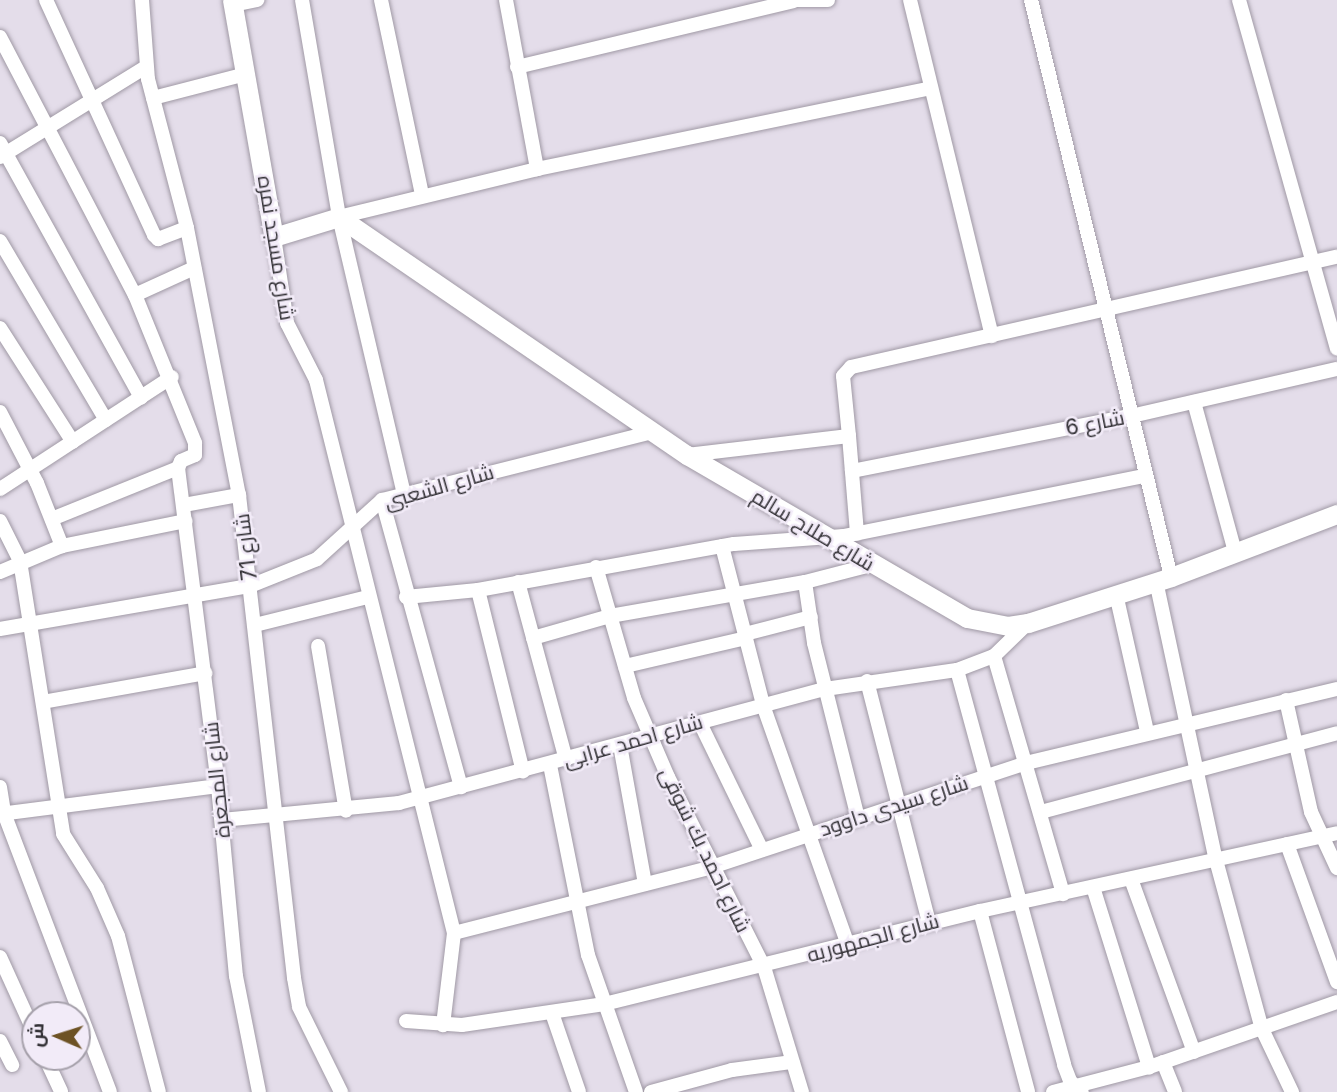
<!DOCTYPE html>
<meta charset="utf-8">
<style>
body{margin:0}
#map{position:relative;width:1337px;height:1092px;overflow:hidden;background:#e4ddea;font-family:Inter,Cairo,sans-serif}
div>[style]{position:absolute}
.roads{filter:drop-shadow(0 0 2px #a099a5) drop-shadow(0 0 2px #a099a5)}
.minor>*{height:14px;margin:-7px;padding:0 7px;transform-origin:7px;border-radius:7px;background:#fff}
.tertiary>*{height:19px;margin:-9.5px;padding:0 9.5px;transform-origin:9.5px;border-radius:9.5px;background:#fff}
span{translate:-50% -50%;white-space:nowrap;text-align:center;line-height:1.15;-webkit-text-stroke:5px #f2ebf8;paint-order:stroke}
.street-label{font-size:21px;color:#323035}
.north{position:absolute;left:21px;top:1001px;width:70px;height:70px;box-sizing:border-box;background:#f2ebf8;border:2px solid #a5a0aa;border-radius:50%;rotate:273deg;font-size:19px;font-weight:700;line-height:28px;text-align:center;color:#323035}
.north::after{content:'';display:block;margin:auto;width:24px;height:32px;background:#6d5224;clip-path:polygon(50% 0,100% 100%,50% 72%,0 100%)}
</style>
<div id="map">
<div class="roads">
<div class="minor">
<i style="left:46px;top:0;width:259px;rotate:65.3deg"></i>
<i style="left:154px;top:235px;width:6px;rotate:45deg"></i>
<i style="left:158px;top:239px;width:31px;rotate:-21deg"></i>
<i style="left:142px;top:0;width:79px;rotate:85.7deg"></i>
<i style="left:148px;top:79px;width:154px;rotate:75.3deg"></i>
<i style="left:187px;top:228px;width:272px;rotate:79deg"></i>
<i style="left:239px;top:495px;width:486px;rotate:83.5deg"></i>
<i style="left:294px;top:978px;width:29px;rotate:80deg"></i>
<i style="left:299px;top:1007px;width:95px;rotate:63.7deg"></i>
<i style="left:302px;top:0;width:220px;rotate:80.3deg"></i>
<i style="left:339px;top:217px;width:285px;rotate:76.8deg"></i>
<i style="left:381px;top:0;width:199px;rotate:78.1deg"></i>
<i style="left:506px;top:0;width:172px;rotate:79.6deg"></i>
<i style="left:793px;top:0;width:35px"></i>
<i style="left:910px;top:0;width:346px;rotate:76.3deg"></i>
<i style="left:1031px;top:0;width:594px;rotate:76.36deg"></i>
<i style="left:1239px;top:0;width:362px;rotate:74.3deg"></i>
<i style="left:233px;top:5px;width:25px;rotate:-12deg"></i>
<i style="left:0;top:37px;width:291px;rotate:62.4deg"></i>
<i style="left:135px;top:295px;width:160px;rotate:67.9deg"></i>
<i style="left:195px;top:443px;width:12px;rotate:90deg"></i>
<i style="left:195px;top:455px;width:15px;rotate:157deg"></i>
<i style="left:181px;top:461px;width:8px;rotate:113deg"></i>
<i style="left:178px;top:468px;width:136px;rotate:158deg"></i>
<i style="left:517px;top:67px;width:284px;rotate:-13.4deg"></i>
<i style="left:153px;top:98px;width:96px;rotate:-14.5deg"></i>
<i style="left:0;top:143px;width:291px;rotate:61deg"></i>
<i style="left:0;top:157px;width:172px;rotate:-31.7deg"></i>
<i style="left:339px;top:217px;width:204px;rotate:-13.6deg"></i>
<i style="left:537px;top:169px;width:402px;rotate:-11.6deg"></i>
<i style="left:274px;top:237px;width:87px;rotate:81.4deg"></i>
<i style="left:287px;top:323px;width:64px;rotate:63deg"></i>
<i style="left:316px;top:380px;width:570px;rotate:75.99deg"></i>
<i style="left:454px;top:933px;width:93px;rotate:96.8deg"></i>
<i style="left:0;top:241px;width:208px;rotate:59.4deg"></i>
<i style="left:135px;top:295px;width:65px;rotate:-24.6deg"></i>
<i style="left:0;top:328px;width:135px;rotate:57.4deg"></i>
<i style="left:1194px;top:402px;width:156px;rotate:74.7deg"></i>
<i style="left:0;top:412px;width:80px;rotate:62.5deg"></i>
<i style="left:37px;top:483px;width:68px;rotate:68.4deg"></i>
<i style="left:849px;top:436px;width:98px;rotate:85.3deg"></i>
<i style="left:687px;top:455px;width:163px;rotate:-6.7deg"></i>
<i style="left:849px;top:436px;width:60px;rotate:-95.7deg"></i>
<i style="left:843px;top:376px;width:12px;rotate:-48deg"></i>
<i style="left:851px;top:367px;width:498px;rotate:-12.8deg"></i>
<i style="left:178px;top:468px;width:321px;rotate:82.8deg"></i>
<i style="left:218px;top:786px;width:191px;rotate:84.6deg"></i>
<i style="left:236px;top:976px;width:118px;rotate:78.8deg"></i>
<i style="left:852px;top:471px;width:284px;rotate:-11.2deg"></i>
<i style="left:1131px;top:416px;width:211px;rotate:-12.9deg"></i>
<i style="left:0;top:489px;width:205px;rotate:-33.1deg"></i>
<i style="left:382px;top:500px;width:298px;rotate:74.6deg"></i>
<i style="left:184px;top:505px;width:56px;rotate:-10.3deg"></i>
<i style="left:0;top:521px;width:45px;rotate:63.4deg"></i>
<i style="left:20px;top:561px;width:276px;rotate:81deg"></i>
<i style="left:63px;top:834px;width:64px;rotate:57.8deg"></i>
<i style="left:97px;top:888px;width:52px;rotate:66.4deg"></i>
<i style="left:118px;top:936px;width:161px;rotate:75.3deg"></i>
<i style="left:722px;top:546px;width:164px;rotate:75.5deg"></i>
<i style="left:763px;top:705px;width:255px;rotate:70.5deg"></i>
<i style="left:596px;top:567px;width:136px;rotate:73.8deg"></i>
<i style="left:634px;top:698px;width:86px;rotate:66.7deg"></i>
<i style="left:668px;top:777px;width:213px;rotate:63.2deg"></i>
<i style="left:764px;top:967px;width:131px;rotate:73.1deg"></i>
<i style="left:0;top:572px;width:67px;rotate:-22.8deg"></i>
<i style="left:62px;top:546px;width:126px;rotate:-11.4deg"></i>
<i style="left:1156px;top:581px;width:285px;rotate:77.9deg"></i>
<i style="left:1216px;top:860px;width:175px;rotate:74.8deg"></i>
<i style="left:1262px;top:1029px;width:70px;rotate:64.5deg"></i>
<i style="left:518px;top:582px;width:184px;rotate:74.9deg"></i>
<i style="left:805px;top:582px;width:62px;rotate:81.6deg"></i>
<i style="left:814px;top:643px;width:180px;rotate:75.9deg"></i>
<i style="left:478px;top:590px;width:187px;rotate:76.1deg"></i>
<i style="left:1116px;top:594px;width:141px;rotate:77.3deg"></i>
<i style="left:406px;top:597px;width:72px;rotate:-5.6deg"></i>
<i style="left:478px;top:590px;width:260px;rotate:-10.2deg"></i>
<i style="left:734px;top:544px;width:110px;rotate:-4.2deg"></i>
<i style="left:844px;top:536px;width:307px;rotate:-11.3deg"></i>
<i style="left:255px;top:625px;width:115px;rotate:-14deg"></i>
<i style="left:0;top:629px;width:254px;rotate:-9.8deg"></i>
<i style="left:250px;top:586px;width:72px;rotate:-21.9deg"></i>
<i style="left:317px;top:559px;width:88px;rotate:-42.2deg"></i>
<i style="left:382px;top:500px;width:278px;rotate:-14.1deg"></i>
<i style="left:745px;top:634px;width:68px;rotate:-14.4deg"></i>
<i style="left:533px;top:638px;width:80px;rotate:-15.9deg"></i>
<i style="left:610px;top:616px;width:198px;rotate:-9.9deg"></i>
<i style="left:805px;top:582px;width:68px;rotate:-14.4deg"></i>
<i style="left:318px;top:646px;width:167px;rotate:80.4deg"></i>
<i style="left:994px;top:656px;width:248px;rotate:73.8deg"></i>
<i style="left:625px;top:666px;width:124px;rotate:-13deg"></i>
<i style="left:957px;top:670px;width:409px;rotate:74.8deg"></i>
<i style="left:1064px;top:1065px;width:17px;rotate:69deg"></i>
<i style="left:1070px;top:1081px;width:16px;rotate:43deg"></i>
<i style="left:867px;top:681px;width:250px;rotate:75.6deg"></i>
<i style="left:1286px;top:700px;width:115px;rotate:77.4deg"></i>
<i style="left:1311px;top:812px;width:62px;rotate:65.1deg"></i>
<i style="left:43px;top:702px;width:165px;rotate:-10.1deg"></i>
<i style="left:700px;top:723px;width:141px;rotate:64deg"></i>
<i style="left:620px;top:745px;width:141px;rotate:79.8deg"></i>
<i style="left:550px;top:765px;width:194px;rotate:78.7deg"></i>
<i style="left:588px;top:955px;width:145px;rotate:70.7deg"></i>
<i style="left:0;top:787px;width:26px;rotate:81deg"></i>
<i style="left:4px;top:813px;width:298px;rotate:69.2deg"></i>
<i style="left:1041px;top:812px;width:306px;rotate:-14.9deg"></i>
<i style="left:0;top:814px;width:220px;rotate:-7.3deg"></i>
<i style="left:222px;top:820px;width:178px;rotate:-5.5deg"></i>
<i style="left:399px;top:803px;width:441px;rotate:-15deg"></i>
<i style="left:825px;top:689px;width:133px;rotate:-8.2deg"></i>
<i style="left:957px;top:670px;width:40px;rotate:-21deg"></i>
<i style="left:994px;top:656px;width:47px;rotate:-44.1deg"></i>
<i style="left:1287px;top:844px;width:147px;rotate:70.1deg"></i>
<i style="left:1131px;top:879px;width:184px;rotate:70deg"></i>
<i style="left:1093px;top:887px;width:189px;rotate:72.7deg"></i>
<i style="left:980px;top:911px;width:187px;rotate:75.1deg"></i>
<i style="left:454px;top:933px;width:266px;rotate:-14.3deg"></i>
<i style="left:712px;top:867px;width:331px;rotate:-18.3deg"></i>
<i style="left:1026px;top:763px;width:320px;rotate:-13.4deg"></i>
<i style="left:0;top:957px;width:85px;rotate:65.6deg"></i>
<i style="left:552px;top:1013px;width:83px;rotate:71.1deg"></i>
<i style="left:406px;top:1021px;width:56px;rotate:4.1deg"></i>
<i style="left:462px;top:1025px;width:144px;rotate:-8.4deg"></i>
<i style="left:604px;top:1004px;width:387px;rotate:-13.9deg"></i>
<i style="left:980px;top:911px;width:365px;rotate:-12.3deg"></i>
<i style="left:0;top:1041px;width:27px;rotate:63deg"></i>
<i style="left:45px;top:1057px;width:38px;rotate:65deg"></i>
<i style="left:1163px;top:1062px;width:32px;rotate:68deg"></i>
<i style="left:651px;top:1092px;width:84px;rotate:-15.2deg"></i>
<i style="left:732px;top:1070px;width:61px;rotate:-7.6deg"></i>
<i style="left:1053px;top:1092px;width:99px;rotate:-14.6deg"></i>
<i style="left:1149px;top:1067px;width:199px;rotate:-19.1deg"></i>
</div>
<div class="tertiary">
<i style="left:232px;top:0;width:241px;rotate:80deg"></i>
<i style="left:274px;top:237px;width:68px;rotate:-17.1deg"></i>
<i style="left:339px;top:217px;width:422px;rotate:34.4deg"></i>
<i style="left:687px;top:455px;width:324px;rotate:30.2deg"></i>
<i style="left:967px;top:618px;width:42px;rotate:11deg"></i>
<i style="left:1008px;top:626px;width:20px;rotate:-9deg"></i>
<i style="left:1028px;top:623px;width:150px;rotate:-17.8deg"></i>
<i style="left:1171px;top:577px;width:178px;rotate:-20.8deg"></i>
</div>
</div>
<div class="street-label">
<span style="left:276px;top:248px;rotate:81deg">شارع مسجد نمره</span>
<span style="left:1095px;top:423px;rotate:-11deg">شارع 6</span>
<span style="left:439px;top:487px;rotate:-16deg">شارع الشعبى</span>
<span style="left:813px;top:530px;rotate:31deg">شارع صلاح سالم</span>
<span style="left:246px;top:547px;rotate:-97deg">شارع 71</span>
<span style="left:633px;top:741px;rotate:-16deg">شارع احمد عرابى</span>
<span style="left:217px;top:780px;rotate:-96deg">شارع المجعرة</span>
<span style="left:894px;top:806px;rotate:-18deg">شارع سيدى داوود</span>
<span style="left:705px;top:850px;rotate:64deg">شارع احمد بك شوقى</span>
<span style="left:873px;top:938px;rotate:-15deg">شارع الجمهوريه</span>
</div>
<div class="north">ش</div>
</div>
